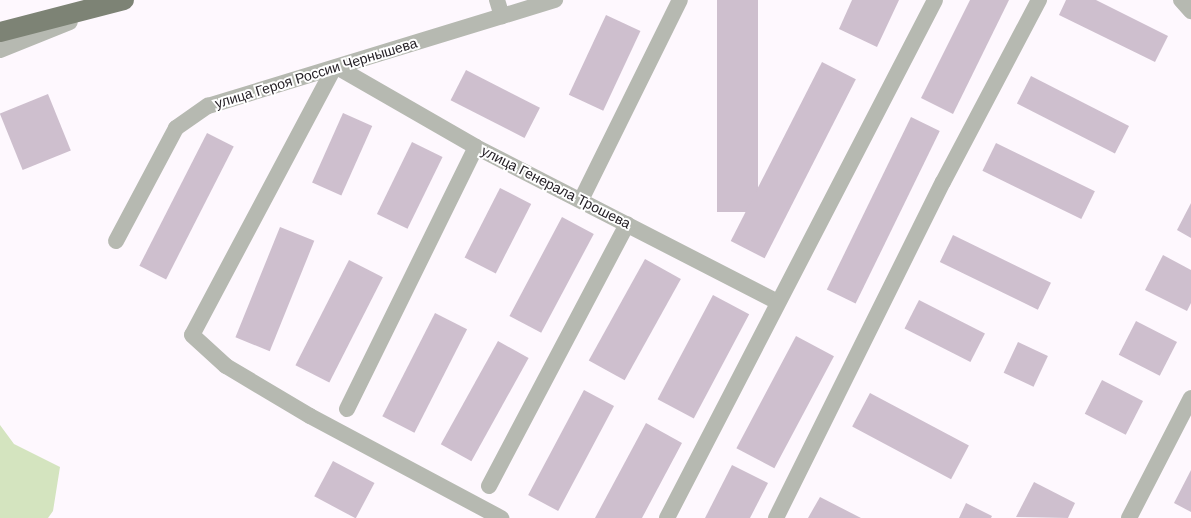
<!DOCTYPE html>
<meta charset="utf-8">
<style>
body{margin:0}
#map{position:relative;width:1191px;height:518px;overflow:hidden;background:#fef8fe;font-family:Helvetica,sans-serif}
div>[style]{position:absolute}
.green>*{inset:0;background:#d4e4bf}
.building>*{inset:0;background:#cebfce;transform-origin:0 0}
.minor>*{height:16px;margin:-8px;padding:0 8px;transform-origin:8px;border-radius:8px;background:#b6b9b1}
.major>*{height:20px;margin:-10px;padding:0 10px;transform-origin:10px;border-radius:10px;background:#7d8375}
span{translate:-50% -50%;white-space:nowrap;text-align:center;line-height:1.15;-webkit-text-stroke:4px #fff;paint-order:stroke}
.street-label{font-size:14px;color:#262127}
</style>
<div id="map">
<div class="green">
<i style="clip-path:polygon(0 425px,14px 444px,60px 467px,53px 511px,48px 518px,0 518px)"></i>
</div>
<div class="building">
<i style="left:717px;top:0;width:41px;height:212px"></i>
<i style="clip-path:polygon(852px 0,899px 0,877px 47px,839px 29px)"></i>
<i style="clip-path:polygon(970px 0,1009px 0,953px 114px,921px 98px)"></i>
<i style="clip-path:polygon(1066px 0,1096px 0,1168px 36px,1155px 62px,1059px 15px)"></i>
<i style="left:606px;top:15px;width:38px;height:88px;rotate:25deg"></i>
<i style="left:822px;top:62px;width:38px;height:201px;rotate:27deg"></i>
<i style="left:466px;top:70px;width:83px;height:34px;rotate:27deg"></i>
<i style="left:1031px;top:76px;width:110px;height:31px;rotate:27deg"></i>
<i style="left:48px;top:94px;width:61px;height:52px;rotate:68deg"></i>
<i style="left:343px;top:113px;width:32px;height:76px;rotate:24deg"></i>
<i style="left:911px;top:117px;width:32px;height:192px;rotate:26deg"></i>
<i style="left:207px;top:133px;width:30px;height:149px;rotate:27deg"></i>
<i style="left:412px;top:142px;width:34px;height:80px;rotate:26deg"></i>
<i style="left:996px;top:143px;width:110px;height:31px;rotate:26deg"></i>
<i style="left:500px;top:188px;width:35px;height:78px;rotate:27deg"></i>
<i style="clip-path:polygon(1191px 203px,1191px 238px,1177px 230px)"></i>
<i style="left:562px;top:217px;width:36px;height:112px;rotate:28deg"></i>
<i style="left:280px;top:227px;width:37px;height:119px;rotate:22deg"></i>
<i style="left:953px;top:235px;width:109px;height:30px;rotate:26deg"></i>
<i style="clip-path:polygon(1163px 255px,1191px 270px,1191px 303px,1187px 311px,1145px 290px)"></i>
<i style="left:645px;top:259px;width:41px;height:116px;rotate:29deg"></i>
<i style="left:349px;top:260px;width:38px;height:118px;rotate:27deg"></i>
<i style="left:713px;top:295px;width:41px;height:118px;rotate:28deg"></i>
<i style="left:919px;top:300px;width:74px;height:32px;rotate:27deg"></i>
<i style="left:435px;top:313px;width:36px;height:116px;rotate:27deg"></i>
<i style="left:1136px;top:321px;width:46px;height:38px;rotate:27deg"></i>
<i style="left:796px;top:336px;width:43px;height:127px;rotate:28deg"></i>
<i style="left:498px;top:341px;width:35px;height:118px;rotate:29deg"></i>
<i style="left:1018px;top:342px;width:33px;height:34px;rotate:25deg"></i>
<i style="left:1102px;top:380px;width:46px;height:38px;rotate:27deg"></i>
<i style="left:584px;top:390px;width:34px;height:119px;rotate:28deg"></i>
<i style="left:870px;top:393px;width:112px;height:38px;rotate:28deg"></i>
<i style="clip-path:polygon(646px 423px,682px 443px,642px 518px,595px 518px)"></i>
<i style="left:333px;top:461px;width:47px;height:40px;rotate:28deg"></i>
<i style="clip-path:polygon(732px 465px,768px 483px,750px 518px,705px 518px)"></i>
<i style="clip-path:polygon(1191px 470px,1191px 512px,1174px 503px)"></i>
<i style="clip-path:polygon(1034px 482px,1075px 503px,1068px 518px,1016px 517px)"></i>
<i style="clip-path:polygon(820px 497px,861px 518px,808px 518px)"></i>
<i style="clip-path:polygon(966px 503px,992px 516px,991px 518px,959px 518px)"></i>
</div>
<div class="minor">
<i style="left:497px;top:0;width:17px;rotate:73deg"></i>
<i style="left:1181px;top:0;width:15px;rotate:48deg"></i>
<i style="left:0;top:50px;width:75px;rotate:-21.8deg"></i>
<i style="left:337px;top:67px;width:160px;rotate:29.9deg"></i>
<i style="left:476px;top:147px;width:339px;rotate:27.2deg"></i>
<i style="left:334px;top:68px;width:302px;rotate:118deg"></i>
<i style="left:192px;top:335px;width:46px;rotate:42.4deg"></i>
<i style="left:226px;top:366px;width:98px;rotate:30.8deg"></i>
<i style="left:310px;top:416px;width:217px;rotate:28.1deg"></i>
<i style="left:581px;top:200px;width:223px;rotate:-63.7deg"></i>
<i style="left:116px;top:241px;width:128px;rotate:-62deg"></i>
<i style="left:176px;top:128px;width:39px;rotate:-35deg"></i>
<i style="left:208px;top:106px;width:363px;rotate:-17deg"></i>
<i style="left:347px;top:409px;width:292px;rotate:-63.8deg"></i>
<i style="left:489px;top:486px;width:296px;rotate:-62.2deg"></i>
<i style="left:667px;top:518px;width:583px;rotate:-62.64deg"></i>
<i style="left:776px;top:518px;width:375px;rotate:-63.6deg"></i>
<i style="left:943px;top:182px;width:206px;rotate:-62.2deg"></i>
<i style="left:1129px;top:518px;width:135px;rotate:-62.7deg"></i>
</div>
<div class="major">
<i style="left:0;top:32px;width:128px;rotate:-14.5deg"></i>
</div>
<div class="street-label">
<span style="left:316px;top:73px;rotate:-17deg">улица Героя России Чернышева</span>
<span style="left:556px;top:187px;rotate:27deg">улица Генерала Трошева</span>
</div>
</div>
